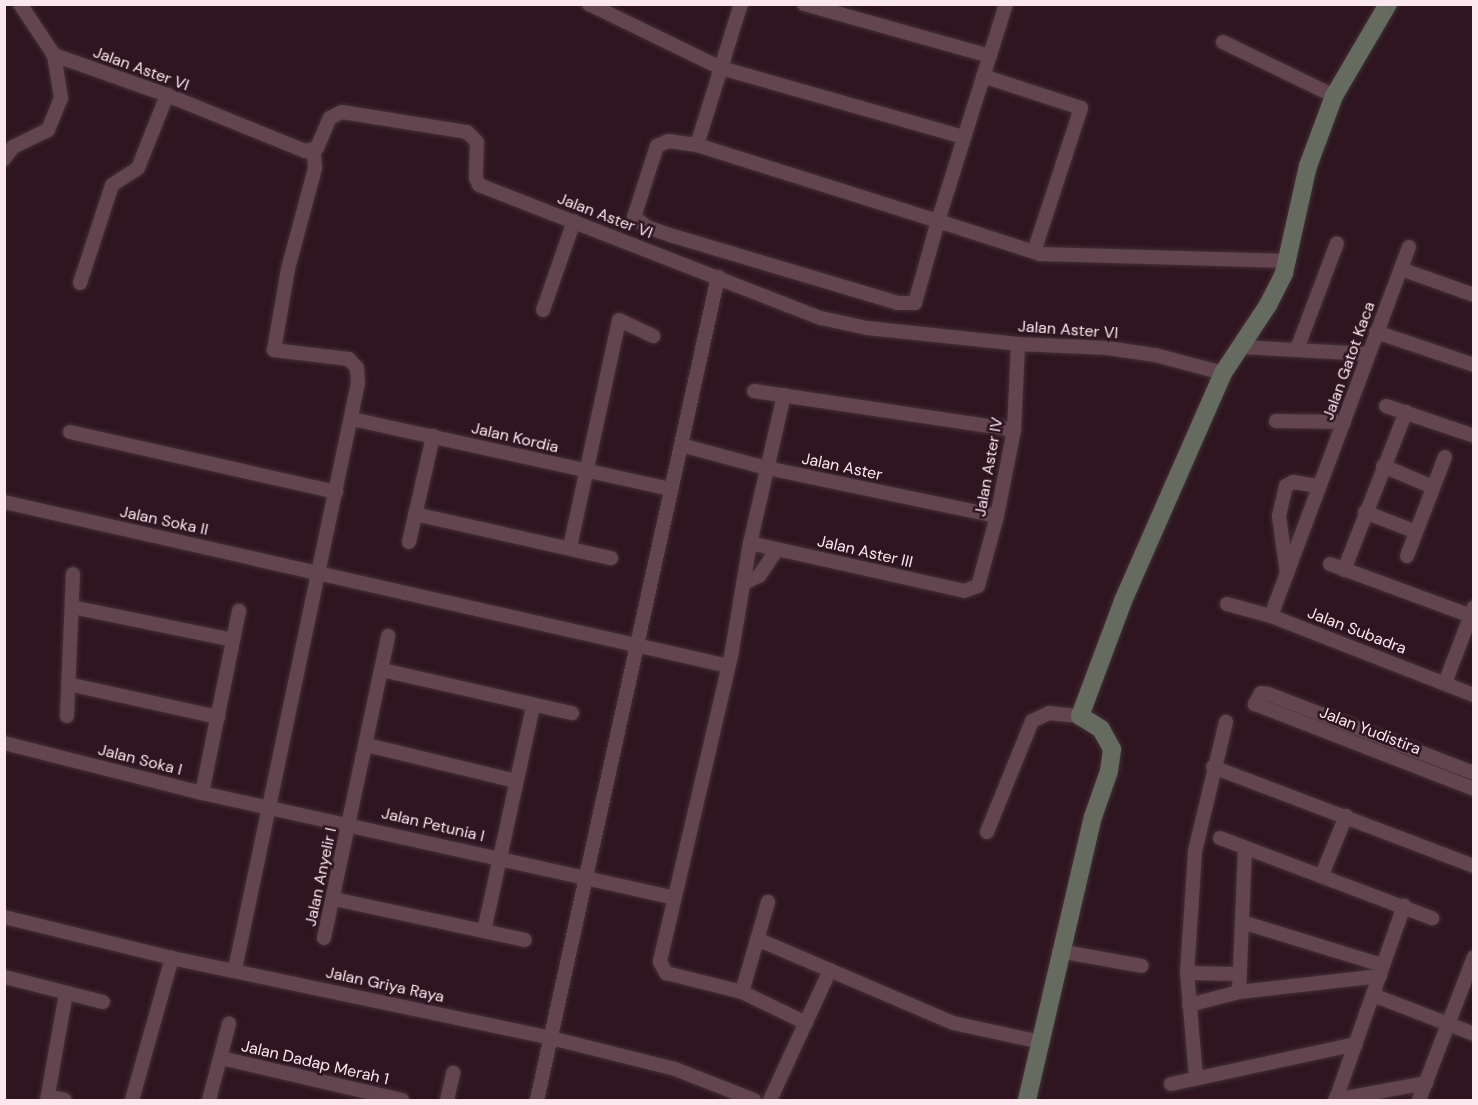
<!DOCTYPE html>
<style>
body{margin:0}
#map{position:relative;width:1478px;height:1105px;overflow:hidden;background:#2e151f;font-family:"DM Sans",sans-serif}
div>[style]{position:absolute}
.roads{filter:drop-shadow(0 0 2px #433037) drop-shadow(0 0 2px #433037)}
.street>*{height:14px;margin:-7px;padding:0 7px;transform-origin:7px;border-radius:7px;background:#62454f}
.secondary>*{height:18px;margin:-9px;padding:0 9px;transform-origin:9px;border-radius:9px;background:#666b60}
span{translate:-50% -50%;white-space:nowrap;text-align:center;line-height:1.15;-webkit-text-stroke:5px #2e151f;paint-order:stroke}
.street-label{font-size:16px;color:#fbe8ee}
.frame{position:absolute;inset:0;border:6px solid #fbe8ee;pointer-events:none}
</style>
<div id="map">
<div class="roads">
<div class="street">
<i style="left:589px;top:4px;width:147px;rotate:25.9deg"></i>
<i style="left:721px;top:68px;width:253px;rotate:15.9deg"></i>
<i style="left:804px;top:4px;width:193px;rotate:15.6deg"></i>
<i style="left:1006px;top:4px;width:227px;rotate:107.4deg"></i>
<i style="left:938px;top:221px;width:85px;rotate:105.7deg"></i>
<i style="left:915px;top:303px;width:17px;rotate:180deg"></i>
<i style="left:898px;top:303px;width:238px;rotate:-163.4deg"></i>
<i style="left:670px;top:235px;width:24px;rotate:-161deg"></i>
<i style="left:647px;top:227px;width:16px;rotate:-142deg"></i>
<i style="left:634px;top:217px;width:75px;rotate:-72.1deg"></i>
<i style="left:657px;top:146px;width:12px;rotate:-24deg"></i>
<i style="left:668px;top:141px;width:29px;rotate:8deg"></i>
<i style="left:697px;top:145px;width:253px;rotate:17.5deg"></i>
<i style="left:938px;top:221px;width:107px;rotate:17.9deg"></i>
<i style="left:1040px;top:254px;width:249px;rotate:1.6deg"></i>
<i style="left:1223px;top:42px;width:123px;rotate:25.9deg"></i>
<i style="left:54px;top:55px;width:120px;rotate:19.5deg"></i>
<i style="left:167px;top:95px;width:149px;rotate:22.1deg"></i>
<i style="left:305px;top:151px;width:12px;rotate:-14deg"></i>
<i style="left:317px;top:148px;width:33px;rotate:-67deg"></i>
<i style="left:330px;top:118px;width:13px;rotate:-27deg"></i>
<i style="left:342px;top:112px;width:127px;rotate:9.1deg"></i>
<i style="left:467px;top:132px;width:14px;rotate:45deg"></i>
<i style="left:477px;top:142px;width:36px;rotate:92deg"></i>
<i style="left:476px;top:178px;width:8px;rotate:67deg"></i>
<i style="left:479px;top:185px;width:367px;rotate:21.3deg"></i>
<i style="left:821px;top:318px;width:47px;rotate:12.3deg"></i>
<i style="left:867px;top:328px;width:152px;rotate:6deg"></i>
<i style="left:1018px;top:344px;width:89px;rotate:2.6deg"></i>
<i style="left:1107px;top:348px;width:49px;rotate:8.3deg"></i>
<i style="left:1155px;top:355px;width:70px;rotate:14.8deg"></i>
<i style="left:983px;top:76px;width:103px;rotate:18.1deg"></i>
<i style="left:1081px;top:108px;width:151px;rotate:108.1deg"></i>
<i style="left:697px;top:145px;width:148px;rotate:-72.7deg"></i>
<i style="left:4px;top:159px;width:15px;rotate:-53deg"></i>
<i style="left:13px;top:147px;width:39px;rotate:-26deg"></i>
<i style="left:48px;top:130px;width:35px;rotate:-68deg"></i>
<i style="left:61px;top:98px;width:44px;rotate:-99.2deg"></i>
<i style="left:54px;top:55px;width:61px;rotate:-123.7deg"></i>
<i style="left:1401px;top:269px;width:77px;rotate:19.6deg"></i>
<i style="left:80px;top:283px;width:103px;rotate:-71.9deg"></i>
<i style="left:112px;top:185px;width:31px;rotate:-33deg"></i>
<i style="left:138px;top:168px;width:79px;rotate:-68.3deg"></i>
<i style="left:543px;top:310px;width:94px;rotate:-70.8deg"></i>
<i style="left:1376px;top:332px;width:103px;rotate:18.6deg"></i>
<i style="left:1241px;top:347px;width:128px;rotate:3.1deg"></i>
<i style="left:1297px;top:349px;width:113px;rotate:-69.3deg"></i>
<i style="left:754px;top:391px;width:263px;rotate:8.5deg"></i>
<i style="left:784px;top:395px;width:152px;rotate:102.9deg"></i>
<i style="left:750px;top:543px;width:115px;rotate:99.5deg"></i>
<i style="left:731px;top:656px;width:314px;rotate:103.1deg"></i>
<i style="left:660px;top:962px;width:13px;rotate:61deg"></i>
<i style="left:666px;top:973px;width:78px;rotate:14deg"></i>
<i style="left:742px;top:992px;width:71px;rotate:25.8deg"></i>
<i style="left:1386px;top:406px;width:93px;rotate:18.8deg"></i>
<i style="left:352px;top:419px;width:327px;rotate:12.4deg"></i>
<i style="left:1276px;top:421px;width:68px;rotate:0.8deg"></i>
<i style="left:70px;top:432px;width:273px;rotate:12.7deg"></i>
<i style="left:681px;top:445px;width:89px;rotate:15deg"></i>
<i style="left:767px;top:468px;width:235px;rotate:11.8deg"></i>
<i style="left:1383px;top:466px;width:54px;rotate:22.8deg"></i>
<i style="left:4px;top:502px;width:742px;rotate:12.76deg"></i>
<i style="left:1365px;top:512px;width:55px;rotate:21.4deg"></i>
<i style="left:415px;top:514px;width:201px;rotate:12.7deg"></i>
<i style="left:409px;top:542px;width:109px;rotate:-77.2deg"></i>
<i style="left:750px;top:543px;width:219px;rotate:12.6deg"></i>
<i style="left:964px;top:591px;width:15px;rotate:-20deg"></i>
<i style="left:978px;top:586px;width:73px;rotate:-74.8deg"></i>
<i style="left:997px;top:516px;width:88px;rotate:-78.8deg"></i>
<i style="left:1014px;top:430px;width:86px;rotate:-87.3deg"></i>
<i style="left:570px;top:547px;width:232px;rotate:-77.8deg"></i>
<i style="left:619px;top:320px;width:38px;rotate:25deg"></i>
<i style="left:1407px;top:556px;width:106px;rotate:-69deg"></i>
<i style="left:1330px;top:564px;width:153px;rotate:20.2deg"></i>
<i style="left:1344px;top:570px;width:170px;rotate:-68.6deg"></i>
<i style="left:1287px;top:574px;width:59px;rotate:-97.9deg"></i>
<i style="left:1279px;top:516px;width:31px;rotate:-77deg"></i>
<i style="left:1286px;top:486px;width:8px;rotate:-30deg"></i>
<i style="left:1293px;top:482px;width:26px;rotate:9deg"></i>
<i style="left:743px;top:583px;width:17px;rotate:-24deg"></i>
<i style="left:759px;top:576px;width:32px;rotate:-56deg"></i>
<i style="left:1227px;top:604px;width:46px;rotate:15.3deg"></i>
<i style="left:1271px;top:616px;width:218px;rotate:21.3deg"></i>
<i style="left:72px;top:607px;width:164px;rotate:11.6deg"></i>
<i style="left:1271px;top:616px;width:394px;rotate:-69.5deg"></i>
<i style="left:382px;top:670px;width:195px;rotate:12.8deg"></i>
<i style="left:1445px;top:683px;width:81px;rotate:-69.1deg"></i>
<i style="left:68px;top:684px;width:154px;rotate:12.4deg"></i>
<i style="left:67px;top:716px;width:142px;rotate:-87.6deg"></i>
<i style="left:4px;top:743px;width:204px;rotate:14.2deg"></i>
<i style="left:202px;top:793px;width:481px;rotate:12.5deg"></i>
<i style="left:367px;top:745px;width:153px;rotate:13.6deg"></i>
<i style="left:1213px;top:767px;width:279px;rotate:20.8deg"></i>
<i style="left:1474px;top:773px;width:221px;rotate:-159deg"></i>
<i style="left:1268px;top:694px;width:7px;rotate:-172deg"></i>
<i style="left:1261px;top:693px;width:13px;rotate:119deg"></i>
<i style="left:1255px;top:704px;width:235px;rotate:21.2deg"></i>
<i style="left:202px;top:793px;width:186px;rotate:-78.5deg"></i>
<i style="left:987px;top:832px;width:120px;rotate:-67.9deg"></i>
<i style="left:1032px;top:721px;width:19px;rotate:-25deg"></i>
<i style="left:1049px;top:713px;width:31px;rotate:6deg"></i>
<i style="left:1220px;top:838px;width:227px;rotate:20.7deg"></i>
<i style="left:1322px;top:875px;width:64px;rotate:-67.9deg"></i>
<i style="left:334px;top:899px;width:195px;rotate:12.1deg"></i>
<i style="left:4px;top:917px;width:173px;rotate:13.7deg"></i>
<i style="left:172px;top:958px;width:387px;rotate:11.9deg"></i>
<i style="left:551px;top:1038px;width:128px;rotate:14deg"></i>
<i style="left:675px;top:1069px;width:85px;rotate:21.4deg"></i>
<i style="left:1242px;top:922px;width:146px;rotate:17.1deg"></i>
<i style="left:484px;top:931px;width:229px;rotate:-77.7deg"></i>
<i style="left:324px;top:938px;width:309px;rotate:-78deg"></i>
<i style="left:757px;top:939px;width:213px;rotate:23.2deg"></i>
<i style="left:953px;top:1023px;width:90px;rotate:12.2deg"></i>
<i style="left:1059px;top:951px;width:84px;rotate:10.2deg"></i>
<i style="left:235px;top:969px;width:599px;rotate:-78.15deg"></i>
<i style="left:358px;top:383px;width:15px;rotate:-94deg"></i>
<i style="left:357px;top:368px;width:12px;rotate:-132deg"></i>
<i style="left:349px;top:359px;width:76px;rotate:-173.2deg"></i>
<i style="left:274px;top:350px;width:82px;rotate:-80.2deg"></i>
<i style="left:288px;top:269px;width:105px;rotate:-75deg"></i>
<i style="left:315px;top:168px;width:16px;rotate:-94deg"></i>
<i style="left:1187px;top:973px;width:52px;rotate:1.1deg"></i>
<i style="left:5px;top:977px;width:101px;rotate:14.3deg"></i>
<i style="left:742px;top:992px;width:94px;rotate:-73.9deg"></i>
<i style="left:1239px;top:992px;width:144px;rotate:-87.6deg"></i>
<i style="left:1373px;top:995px;width:108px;rotate:21.1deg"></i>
<i style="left:1189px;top:1005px;width:52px;rotate:-14.6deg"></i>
<i style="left:1239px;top:992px;width:142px;rotate:-6.5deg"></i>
<i style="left:221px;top:1058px;width:186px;rotate:13.1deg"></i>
<i style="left:1196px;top:1077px;width:104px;rotate:-94.9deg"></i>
<i style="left:1187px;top:973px;width:122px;rotate:-86.2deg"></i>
<i style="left:1195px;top:851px;width:133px;rotate:-76.5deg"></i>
<i style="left:1171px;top:1084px;width:189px;rotate:-12.2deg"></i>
<i style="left:48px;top:1096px;width:17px;rotate:13deg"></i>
<i style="left:1336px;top:1099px;width:205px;rotate:-70.6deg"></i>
<i style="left:47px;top:1100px;width:109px;rotate:-79.9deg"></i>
<i style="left:132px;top:1100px;width:148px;rotate:-74.3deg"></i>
<i style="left:209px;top:1100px;width:79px;rotate:-75.3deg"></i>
<i style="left:447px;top:1100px;width:28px;rotate:-77deg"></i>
<i style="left:537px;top:1100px;width:843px;rotate:-77.6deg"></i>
<i style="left:770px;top:1100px;width:143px;rotate:-65.2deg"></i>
<i style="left:1335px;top:1100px;width:93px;rotate:-10.6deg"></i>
<i style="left:1419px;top:1100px;width:153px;rotate:-69deg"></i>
</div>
<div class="secondary">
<i style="left:1027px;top:1100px;width:291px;rotate:-76.9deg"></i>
<i style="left:1093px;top:817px;width:49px;rotate:-70.8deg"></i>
<i style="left:1109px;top:771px;width:22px;rotate:-82deg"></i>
<i style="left:1112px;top:749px;width:23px;rotate:-119deg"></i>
<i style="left:1101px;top:729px;width:25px;rotate:-148deg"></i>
<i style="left:1080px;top:716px;width:123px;rotate:-69.5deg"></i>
<i style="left:1123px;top:601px;width:249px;rotate:-66.3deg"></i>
<i style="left:1223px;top:373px;width:82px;rotate:-56.5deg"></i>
<i style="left:1268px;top:305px;width:36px;rotate:-63deg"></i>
<i style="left:1284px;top:273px;width:110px;rotate:-77.4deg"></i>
<i style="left:1308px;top:166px;width:75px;rotate:-69.6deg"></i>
<i style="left:1334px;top:96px;width:107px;rotate:-59.6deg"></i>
</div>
</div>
<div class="street-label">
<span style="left:141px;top:69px;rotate:20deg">Jalan Aster VI</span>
<span style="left:605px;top:216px;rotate:21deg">Jalan Aster VI</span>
<span style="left:1068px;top:330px;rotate:4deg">Jalan Aster VI</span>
<span style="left:1349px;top:361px;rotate:-70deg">Jalan Gatot Kaca</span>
<span style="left:515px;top:438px;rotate:13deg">Jalan Kordia</span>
<span style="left:842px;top:467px;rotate:12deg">Jalan Aster</span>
<span style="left:989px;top:467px;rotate:-80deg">Jalan Aster IV</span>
<span style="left:164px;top:521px;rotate:12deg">Jalan Soka II</span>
<span style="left:865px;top:552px;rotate:13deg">Jalan Aster III</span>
<span style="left:1357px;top:631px;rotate:21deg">Jalan Subadra</span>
<span style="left:1370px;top:731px;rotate:21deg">Jalan Yudistira</span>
<span style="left:140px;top:760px;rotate:14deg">Jalan Soka I</span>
<span style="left:433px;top:825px;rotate:13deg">Jalan Petunia I</span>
<span style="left:321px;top:877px;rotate:-78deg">Jalan Anyelir I</span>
<span style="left:385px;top:985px;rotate:12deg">Jalan Griya Raya</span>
<span style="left:315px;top:1063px;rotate:13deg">Jalan Dadap Merah 1</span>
</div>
<div class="frame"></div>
</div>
